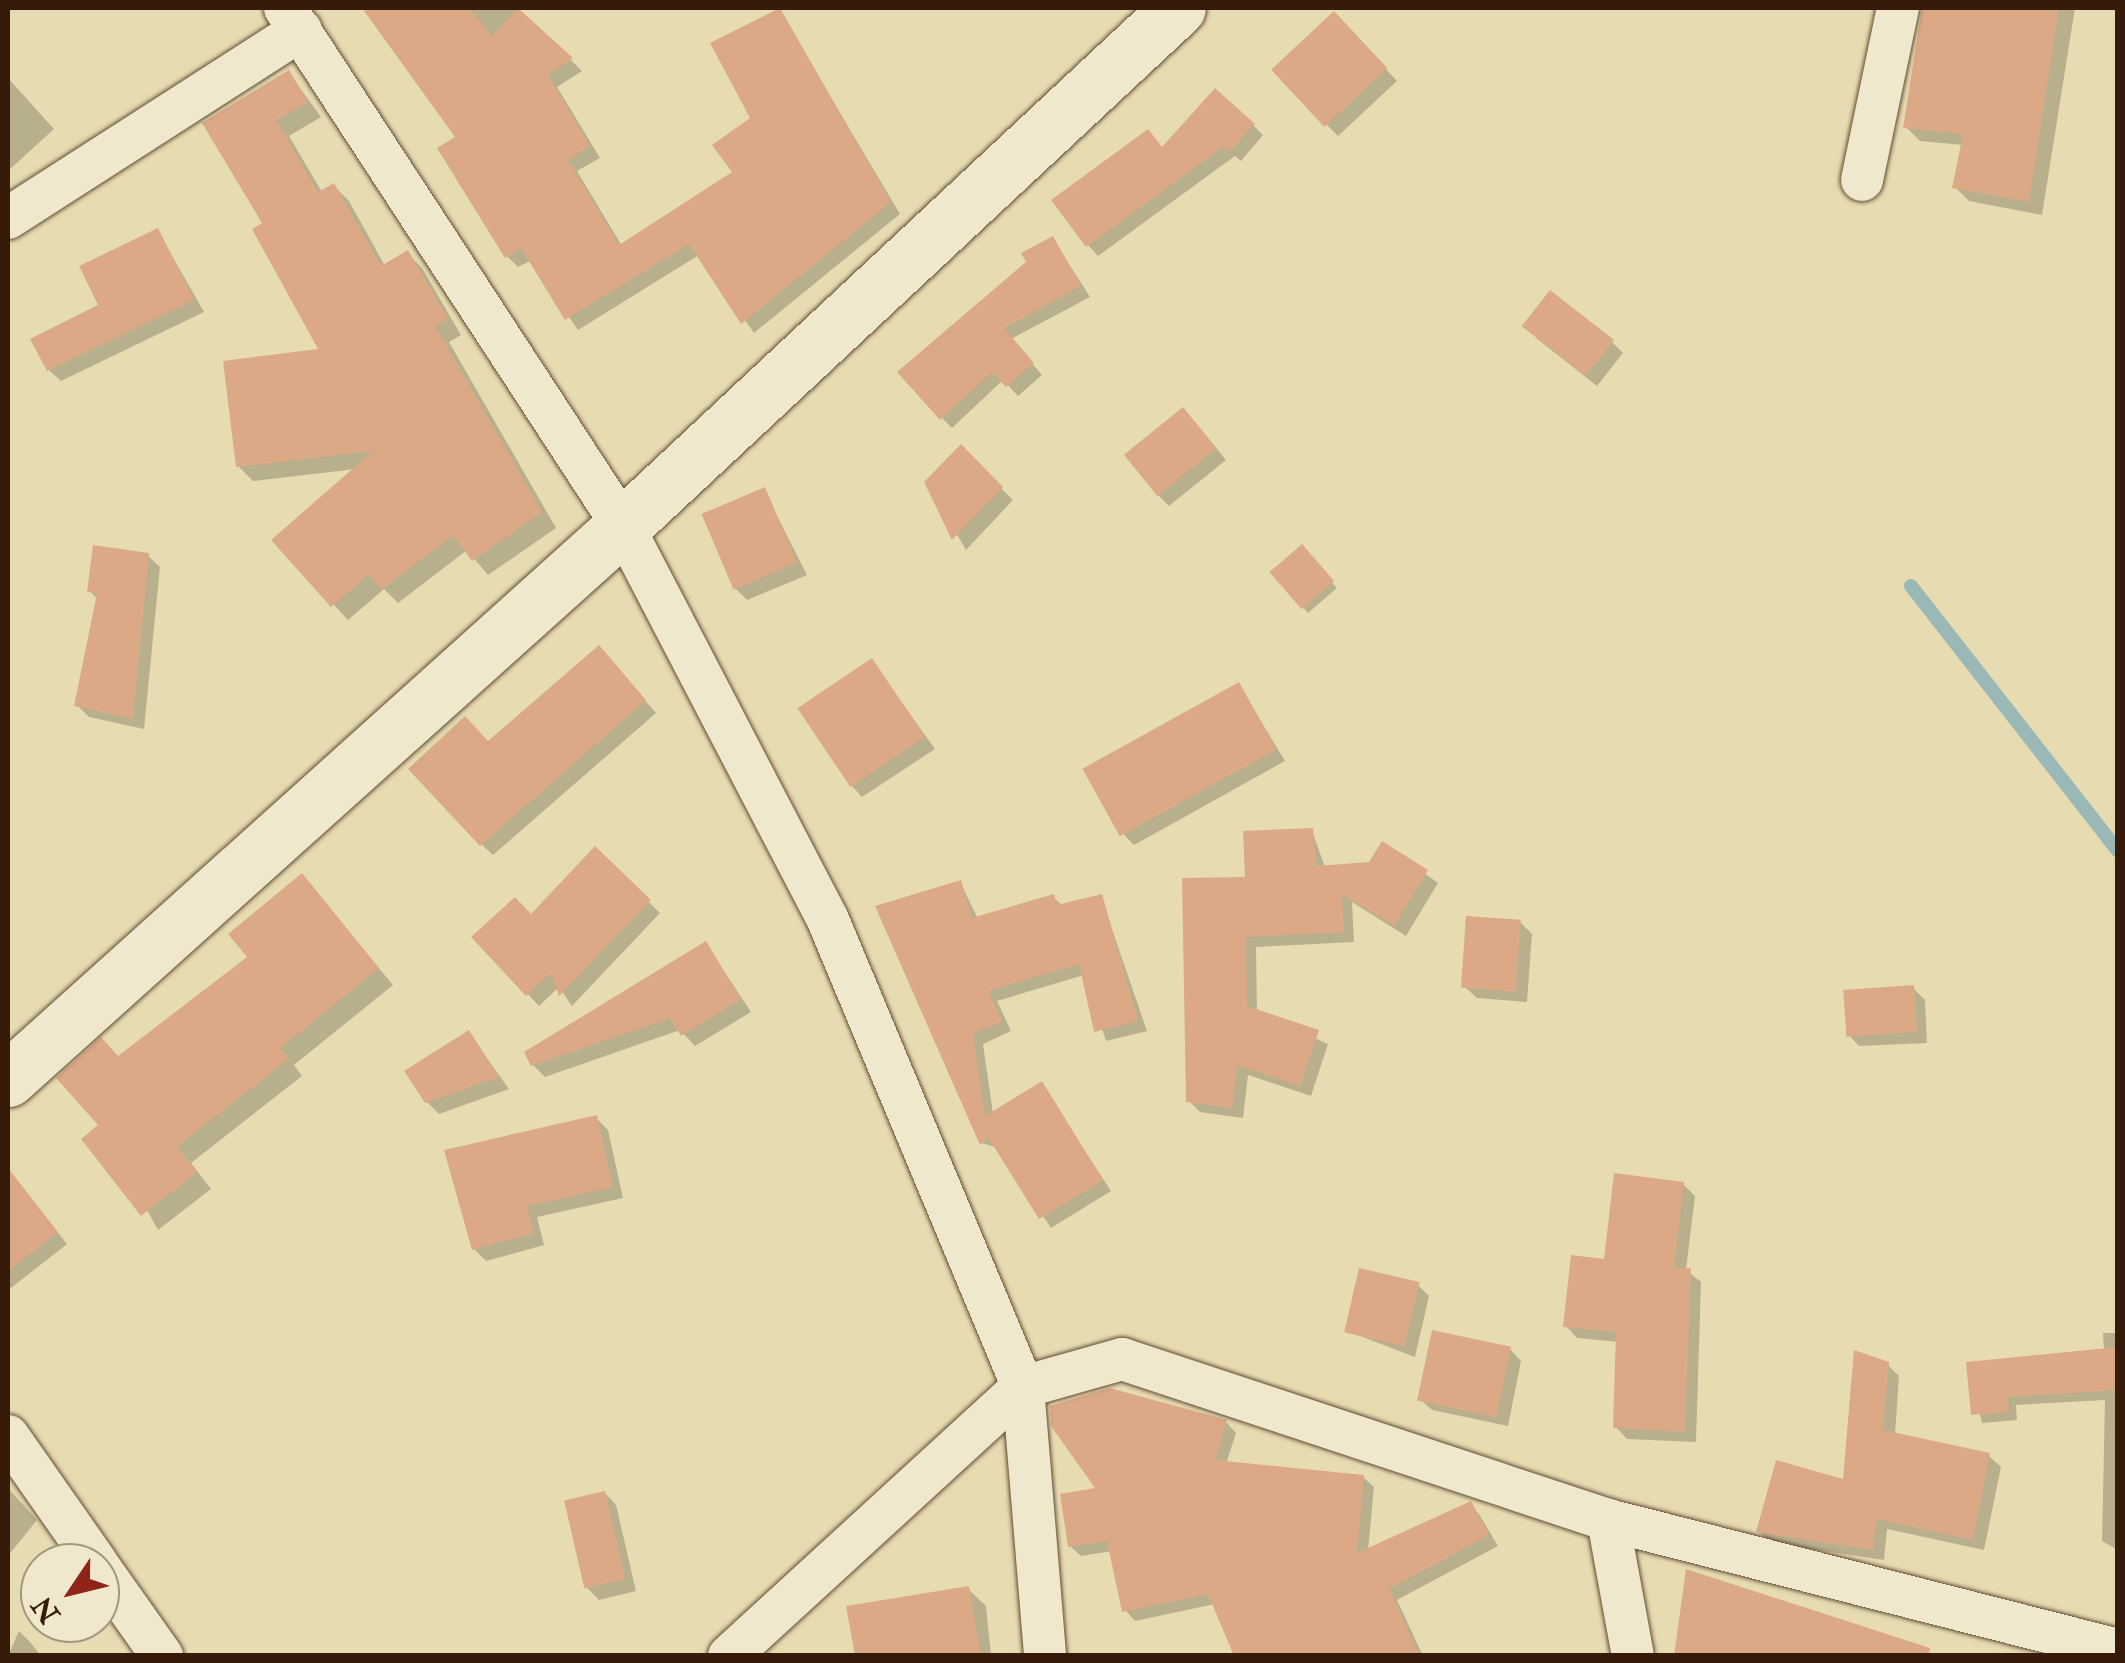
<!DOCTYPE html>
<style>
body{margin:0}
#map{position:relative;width:2125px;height:1663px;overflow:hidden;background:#e7dcb1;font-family:"IM FELL Double Pica",serif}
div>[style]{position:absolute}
.shadow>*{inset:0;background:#0003;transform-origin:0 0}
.stream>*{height:14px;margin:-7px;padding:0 7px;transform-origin:7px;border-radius:7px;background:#9ab9b6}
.building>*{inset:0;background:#dca987;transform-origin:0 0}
.roads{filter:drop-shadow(0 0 2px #624b34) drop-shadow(0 0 2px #624b34)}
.minor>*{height:42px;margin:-21px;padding:0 21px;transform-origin:21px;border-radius:21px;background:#efe8cc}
.tertiary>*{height:55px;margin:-27.5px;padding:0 27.5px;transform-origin:27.5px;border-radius:27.5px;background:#efe8cc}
span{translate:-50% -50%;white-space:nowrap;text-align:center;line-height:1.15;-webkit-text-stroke:9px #efe8cc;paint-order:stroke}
.frame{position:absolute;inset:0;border:10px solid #361b0a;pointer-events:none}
.north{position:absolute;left:20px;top:1543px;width:100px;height:100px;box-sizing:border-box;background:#efe8cc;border:2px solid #a5967e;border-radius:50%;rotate:235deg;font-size:28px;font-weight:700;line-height:40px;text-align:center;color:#361b0a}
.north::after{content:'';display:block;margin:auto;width:35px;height:45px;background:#8f2418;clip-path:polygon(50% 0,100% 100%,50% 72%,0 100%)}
</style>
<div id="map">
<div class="shadow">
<i style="clip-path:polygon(369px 8px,514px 8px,571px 60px,582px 71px,557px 87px,600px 158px,577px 171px,622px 246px,735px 173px,779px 10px,900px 214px,754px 333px,699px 255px,578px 330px,530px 261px,518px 267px,507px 256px,458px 137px)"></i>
<i style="clip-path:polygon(1925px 8px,2075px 8px,2042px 215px,1969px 201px,1955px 187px,1963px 145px,1920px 141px,1906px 127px)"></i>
<i style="clip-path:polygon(1334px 14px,1397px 81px,1338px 136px,1326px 124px)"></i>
<i style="clip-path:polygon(289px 73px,321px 117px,289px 136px,322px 192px,334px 186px,349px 201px,385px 266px,407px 253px,422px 268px,461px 335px,449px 342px,556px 528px,488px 575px,467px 550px,398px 603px,384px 589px,348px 620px,274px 540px,356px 469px,253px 481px,238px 466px,322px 351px,266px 224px,206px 124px)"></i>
<i style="clip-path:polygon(8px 78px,54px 129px,8px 171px)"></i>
<i style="clip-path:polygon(1253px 125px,1263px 135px,1241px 161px,1235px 156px,1098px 256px,1088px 245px,1164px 150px)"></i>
<i style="clip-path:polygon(158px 231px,204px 312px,61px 381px,49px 370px)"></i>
<i style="clip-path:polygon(1053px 239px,1090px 297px,1011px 339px,1042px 375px,1018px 396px,1003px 380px,952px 428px,942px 418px)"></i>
<i style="clip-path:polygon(1536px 338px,1612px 342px,1623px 353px,1597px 386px)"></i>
<i style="clip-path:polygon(1195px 422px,1226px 460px,1169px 506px,1158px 495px)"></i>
<i style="clip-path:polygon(961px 448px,1013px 500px,966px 550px,927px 483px)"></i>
<i style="clip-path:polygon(764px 490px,807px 575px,747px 600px,735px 588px)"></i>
<i style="left:1302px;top:548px;width:53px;height:38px;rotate:49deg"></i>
<i style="clip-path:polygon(148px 556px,160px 567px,144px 729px,89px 717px,77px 705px,98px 600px,90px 591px)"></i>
<i style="clip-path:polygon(610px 660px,656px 713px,493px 855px,481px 844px,488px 744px)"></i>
<i style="clip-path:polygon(872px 661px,935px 749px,862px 797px,851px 785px)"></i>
<i style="clip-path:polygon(1239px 685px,1285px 761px,1134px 845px,1123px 834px)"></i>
<i style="clip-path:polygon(1312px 831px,1325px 867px,1371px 864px,1383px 844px,1438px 883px,1406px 936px,1352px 902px,1354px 942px,1256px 947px,1257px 1012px,1328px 1044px,1311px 1096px,1248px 1075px,1243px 1118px,1200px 1112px,1189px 1101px,1247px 880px)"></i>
<i style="clip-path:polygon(595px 850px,660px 913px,572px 1006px,559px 987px,539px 1006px,475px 938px,531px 917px)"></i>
<i style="clip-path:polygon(302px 876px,393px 985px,294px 1065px,302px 1076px,191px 1163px,211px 1189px,158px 1230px,101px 1126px,250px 958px)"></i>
<i style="clip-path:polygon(960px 882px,978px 919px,1053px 897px,1063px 906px,1101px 897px,1147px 1031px,1106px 1041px,1084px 975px,997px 1001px,1011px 1031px,983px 1044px,993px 1114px,1041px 1084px,1111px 1191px,1051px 1228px,998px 1148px,982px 1143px,878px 907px)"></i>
<i style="clip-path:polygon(1520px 922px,1532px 934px,1527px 1002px,1477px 998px,1465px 987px)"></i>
<i style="clip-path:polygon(706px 944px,751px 1012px,695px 1046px,680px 1030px,545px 1077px,533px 1065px)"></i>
<i style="clip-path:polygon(1913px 988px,1925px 1000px,1927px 1043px,1859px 1046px,1848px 1034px)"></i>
<i style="clip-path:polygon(469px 1033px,509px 1089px,439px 1114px,427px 1102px)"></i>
<i style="clip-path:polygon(596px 1118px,608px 1130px,623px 1198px,537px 1217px,544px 1245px,486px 1261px,474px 1249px)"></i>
<i style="clip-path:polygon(8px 1171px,67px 1244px,11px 1288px,8px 1285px)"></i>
<i style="clip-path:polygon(1683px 1184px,1695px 1196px,1686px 1270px,1701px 1282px,1696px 1442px,1627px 1439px,1616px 1427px,1619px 1342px,1577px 1338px,1566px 1326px,1606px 1262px)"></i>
<i style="clip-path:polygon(1418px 1285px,1429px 1296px,1415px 1357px,1347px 1331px)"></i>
<i style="clip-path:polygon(2103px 1333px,2118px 1333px,2118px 1550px,2102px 1541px,2105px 1400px,2016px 1405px,2017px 1420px,1982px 1423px,1968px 1364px,2104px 1351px)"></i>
<i style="clip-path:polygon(1510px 1349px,1521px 1361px,1508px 1426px,1432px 1410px,1420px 1399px)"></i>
<i style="clip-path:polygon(1887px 1364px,1899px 1376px,1895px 1435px,1989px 1456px,2001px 1467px,1984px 1550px,1887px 1529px,1884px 1560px,1770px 1543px,1759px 1531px,1846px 1482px)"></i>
<i style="clip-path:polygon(1226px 1422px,1236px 1433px,1226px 1464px,1363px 1477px,1374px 1487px,1368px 1551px,1469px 1504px,1479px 1514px,1498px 1546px,1397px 1600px,1423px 1656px,1378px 1656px,1215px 1604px,1135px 1621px,1125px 1610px,1112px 1551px,1081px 1556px,1070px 1546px,1099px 1490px)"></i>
<i style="clip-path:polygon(8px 1488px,37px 1520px,8px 1556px)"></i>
<i style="clip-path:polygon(605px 1493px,616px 1505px,636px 1591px,599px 1600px,587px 1588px)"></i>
<i style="clip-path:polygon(968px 1589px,986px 1606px,991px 1656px,857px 1656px)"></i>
<i style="clip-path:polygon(19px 1631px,30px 1642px,41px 1656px,8px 1656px)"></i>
</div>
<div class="stream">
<i style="left:1911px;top:586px;width:336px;rotate:52deg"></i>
</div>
<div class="building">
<i style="clip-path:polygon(362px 8px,469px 8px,492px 36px,518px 8px,573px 58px,548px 75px,590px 146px,568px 160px,619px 245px,732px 172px,712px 145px,750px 118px,710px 43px,780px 8px,891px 202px,741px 324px,689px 244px,565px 320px,521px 248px,505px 258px,437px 148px,455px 137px)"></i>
<i style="clip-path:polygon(1922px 8px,2059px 8px,2029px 202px,1952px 188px,1963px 134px,1903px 128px)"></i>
<i style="left:1334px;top:11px;width:78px;height:86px;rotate:47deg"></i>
<i style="clip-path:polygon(289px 70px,308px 102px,276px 120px,318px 192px,334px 183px,381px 266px,408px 250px,448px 319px,435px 326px,542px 512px,472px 561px,453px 535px,381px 590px,369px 574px,331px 607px,271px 540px,373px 451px,236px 467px,223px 361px,318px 349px,252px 229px,262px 223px,202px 123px)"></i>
<i style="clip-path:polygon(1215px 88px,1255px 124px,1229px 152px,1223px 147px,1086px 247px,1051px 200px,1148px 129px,1162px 147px)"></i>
<i style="clip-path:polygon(158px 228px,194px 300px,47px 371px,30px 339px,98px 305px,79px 266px)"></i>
<i style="clip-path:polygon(1053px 236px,1081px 286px,1004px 328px,1034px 363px,1006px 387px,992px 372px,940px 420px,897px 372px,1026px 262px,1021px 253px)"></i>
<i style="left:1550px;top:290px;width:81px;height:46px;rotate:38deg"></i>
<i style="left:1183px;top:407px;width:53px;height:76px;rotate:51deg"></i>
<i style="clip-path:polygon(961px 444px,1003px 487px,952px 540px,924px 482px)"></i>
<i style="left:765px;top:487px;width:82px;height:69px;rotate:67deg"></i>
<i style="left:1302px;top:544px;width:49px;height:43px;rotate:49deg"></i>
<i style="clip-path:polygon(93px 545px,149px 553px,133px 719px,74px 706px,97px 593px,87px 592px)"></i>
<i style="clip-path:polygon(599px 645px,646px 700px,480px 846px,408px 769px,465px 716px,488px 741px)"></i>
<i style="left:872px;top:658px;width:95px;height:90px;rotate:56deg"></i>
<i style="left:1239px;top:682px;width:77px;height:179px;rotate:61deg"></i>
<i style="clip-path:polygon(1313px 828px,1316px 866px,1369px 862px,1382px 841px,1428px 870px,1394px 926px,1342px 894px,1344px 932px,1246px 937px,1247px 1006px,1319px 1030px,1300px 1086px,1237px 1065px,1232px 1108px,1186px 1102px,1182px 878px,1245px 877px,1243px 831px)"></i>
<i style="clip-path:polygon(595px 846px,651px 900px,559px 996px,551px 973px,526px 996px,471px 937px,515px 897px,531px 914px)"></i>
<i style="clip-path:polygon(302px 873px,379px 968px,280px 1048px,289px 1059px,177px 1146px,197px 1172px,141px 1216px,81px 1139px,98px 1125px,56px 1078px,101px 1037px,118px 1056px,247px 957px,228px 934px)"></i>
<i style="clip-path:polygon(961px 880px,972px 918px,1054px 894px,1057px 905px,1102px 894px,1138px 1021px,1094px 1032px,1079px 964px,988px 991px,1002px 1021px,973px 1034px,985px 1116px,1042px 1081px,1103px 1180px,1039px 1219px,988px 1137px,980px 1145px,875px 906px)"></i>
<i style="left:1466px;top:916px;width:55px;height:72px;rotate:4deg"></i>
<i style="clip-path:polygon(706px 941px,741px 999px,681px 1036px,670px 1018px,531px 1066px,524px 1052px)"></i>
<i style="left:1914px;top:985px;width:47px;height:71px;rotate:86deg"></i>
<i style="clip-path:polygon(469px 1030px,499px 1077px,425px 1103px,404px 1071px)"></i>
<i style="clip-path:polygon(597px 1115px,613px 1187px,527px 1206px,534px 1233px,472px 1250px,444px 1150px)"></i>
<i style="clip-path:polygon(8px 1168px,58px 1232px,8px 1271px)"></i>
<i style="clip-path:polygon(1614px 1173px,1684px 1182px,1674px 1268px,1691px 1268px,1685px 1432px,1613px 1428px,1616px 1332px,1563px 1327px,1571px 1255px,1604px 1259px)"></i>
<i style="left:1359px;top:1268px;width:62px;height:66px;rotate:13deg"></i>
<i style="left:1432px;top:1330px;width:81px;height:72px;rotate:12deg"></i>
<i style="clip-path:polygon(2118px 1347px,2118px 1390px,2008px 1397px,2009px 1412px,1971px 1415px,1966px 1362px)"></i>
<i style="clip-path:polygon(1854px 1350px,1889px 1362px,1883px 1430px,1990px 1453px,1973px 1540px,1876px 1519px,1873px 1550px,1756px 1532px,1776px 1460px,1843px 1479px)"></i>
<i style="clip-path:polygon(1110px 1388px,1227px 1420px,1215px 1460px,1364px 1475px,1357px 1553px,1471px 1501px,1489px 1535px,1389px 1589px,1420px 1656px,1234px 1656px,1208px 1594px,1122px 1612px,1107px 1541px,1068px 1547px,1060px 1494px,1095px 1488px,1051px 1426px,1050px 1406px)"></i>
<i style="left:605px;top:1491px;width:90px;height:42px;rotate:77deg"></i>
<i style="clip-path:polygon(1686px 1569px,1930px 1648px,1929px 1656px,1674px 1656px)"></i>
<i style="clip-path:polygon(969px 1586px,981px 1656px,855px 1656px,846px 1606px)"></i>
</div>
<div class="roads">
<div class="minor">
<i style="left:285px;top:8px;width:619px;rotate:56.88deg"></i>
<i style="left:623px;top:526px;width:444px;rotate:62.5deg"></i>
<i style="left:828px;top:920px;width:506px;rotate:67.34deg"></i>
<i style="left:1023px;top:1387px;width:270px;rotate:85.3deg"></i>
<i style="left:1862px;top:180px;width:176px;rotate:-78.2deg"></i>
<i style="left:8px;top:218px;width:348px;rotate:-32.7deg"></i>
<i style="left:8px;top:1436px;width:155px;rotate:55deg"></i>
<i style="left:1608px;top:1520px;width:138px;rotate:79.6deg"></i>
<i style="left:100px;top:1568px;width:108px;rotate:54.8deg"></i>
<i style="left:729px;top:1656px;width:398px;rotate:-42.5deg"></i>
<i style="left:1023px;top:1387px;width:103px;rotate:-15.8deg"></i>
<i style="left:1122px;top:1359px;width:512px;rotate:18.33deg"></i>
<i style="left:1608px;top:1520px;width:526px;rotate:14.3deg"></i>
</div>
<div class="tertiary">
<i style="left:8px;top:1079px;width:827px;rotate:-41.96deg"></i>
<i style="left:623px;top:526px;width:759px;rotate:-43.03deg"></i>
</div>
</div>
<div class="frame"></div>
<div class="north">N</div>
</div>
